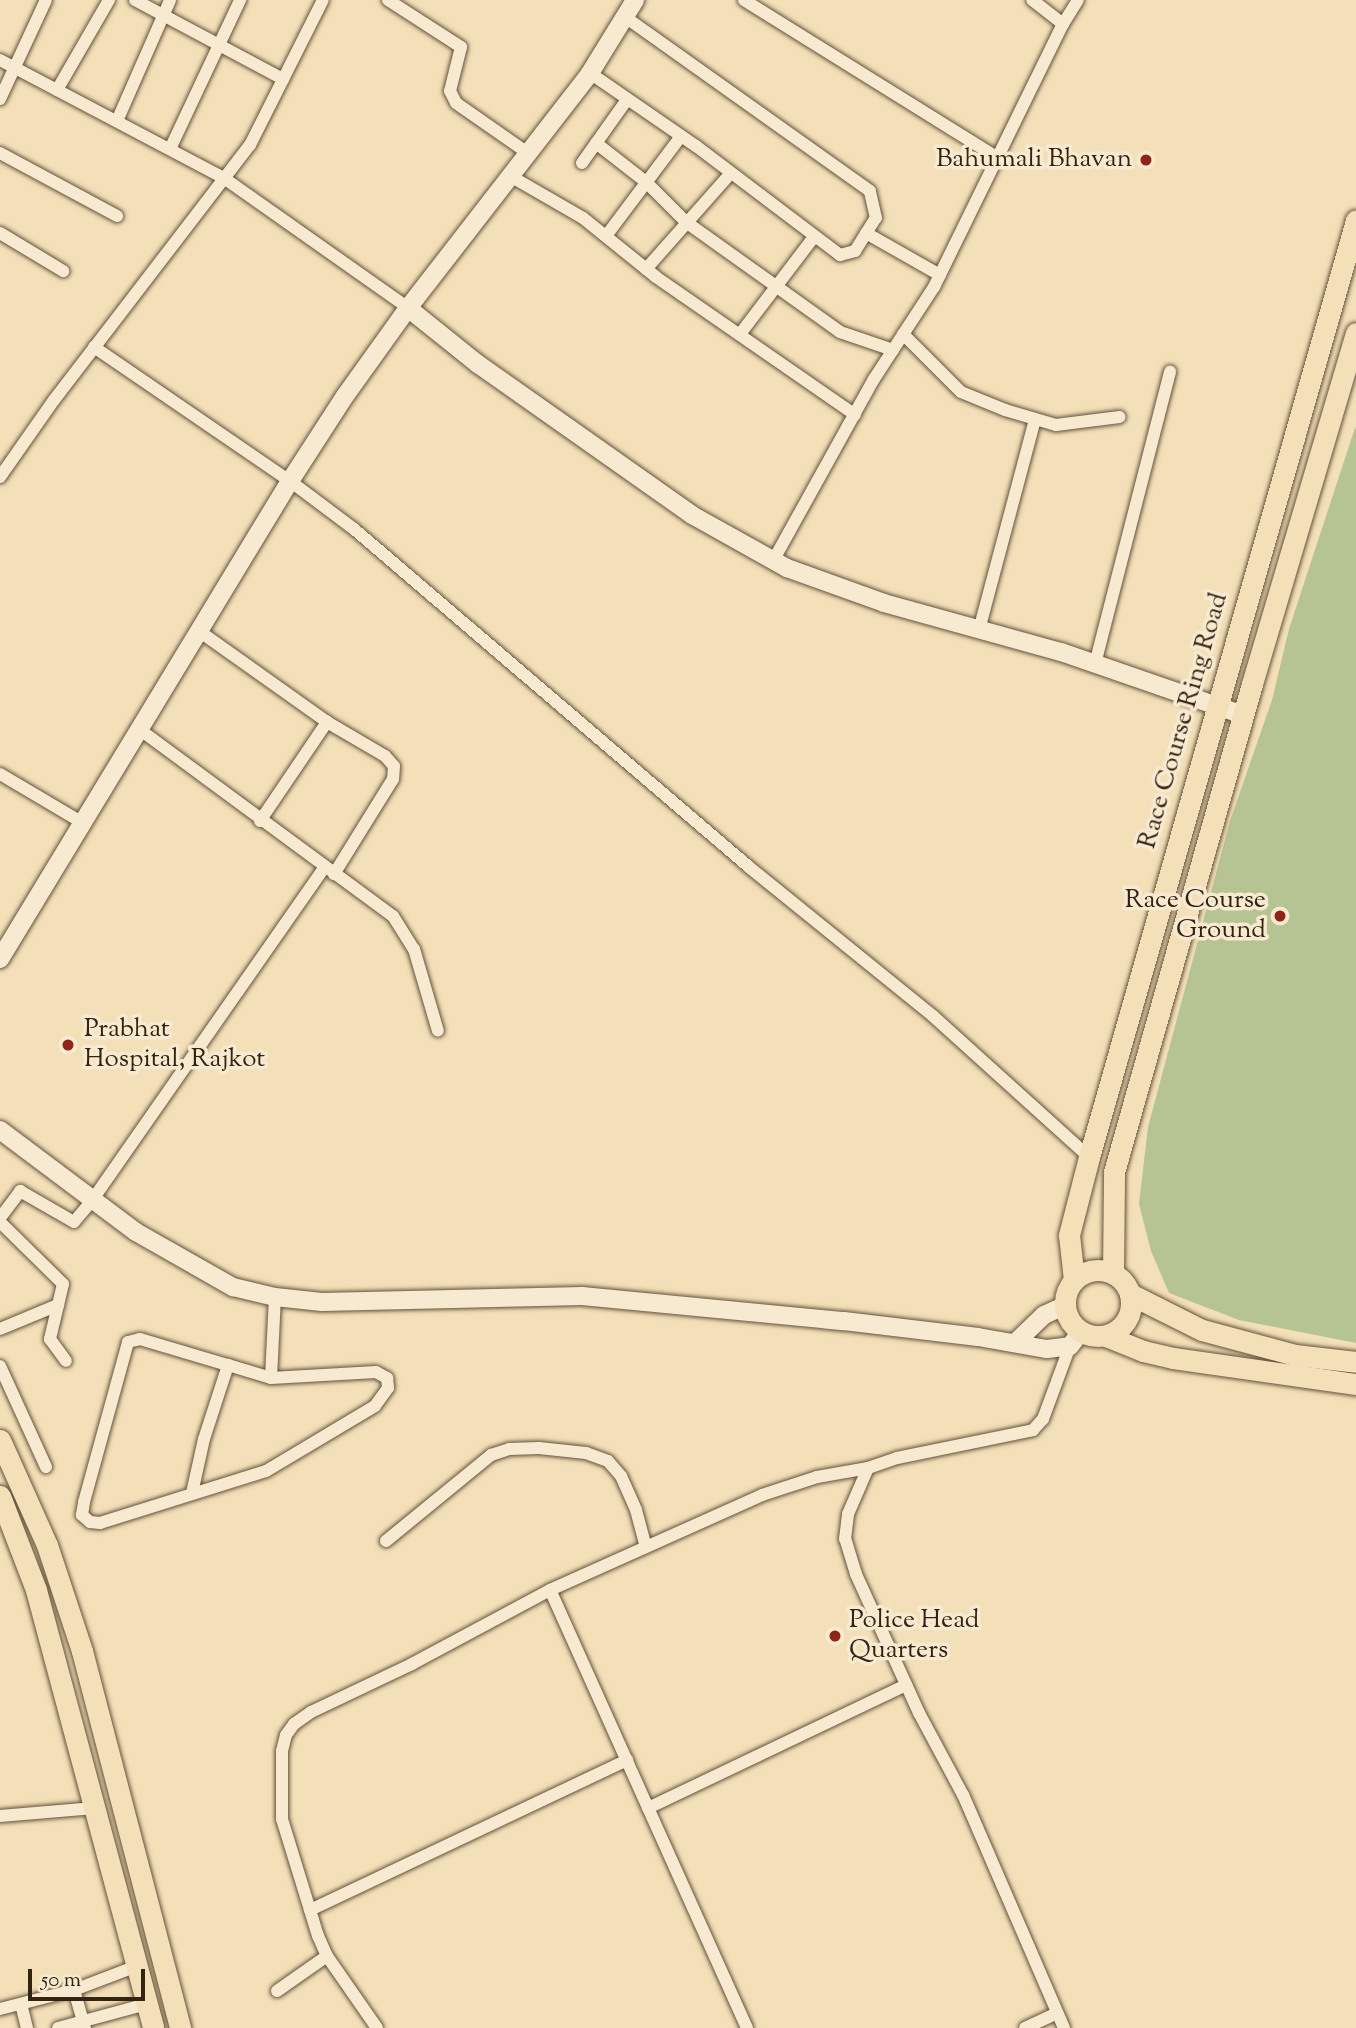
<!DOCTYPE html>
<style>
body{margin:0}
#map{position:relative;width:1356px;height:2028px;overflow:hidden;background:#f3dfb8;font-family:"Sorts Mill Goudy",serif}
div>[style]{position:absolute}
.green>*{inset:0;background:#b6c392}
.roads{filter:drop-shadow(0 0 2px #63523b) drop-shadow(0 0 2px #63523b)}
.street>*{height:12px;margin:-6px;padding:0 6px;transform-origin:6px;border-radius:6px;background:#f7ead1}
.secondary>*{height:18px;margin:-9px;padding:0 9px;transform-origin:9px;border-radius:9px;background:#f7ead1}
.primary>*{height:21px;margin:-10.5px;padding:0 10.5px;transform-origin:10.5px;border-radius:10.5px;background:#f3dfb8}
.primary>.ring{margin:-10.5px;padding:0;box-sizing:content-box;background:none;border:21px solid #f3dfb8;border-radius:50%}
.dots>*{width:19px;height:19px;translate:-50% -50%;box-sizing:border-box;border:4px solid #f7ead1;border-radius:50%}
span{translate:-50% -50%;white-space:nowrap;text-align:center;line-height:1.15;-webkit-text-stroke:7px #f7ead1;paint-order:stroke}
.poi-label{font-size:26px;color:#332311}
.right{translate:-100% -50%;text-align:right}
.left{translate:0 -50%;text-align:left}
.street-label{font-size:26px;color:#332311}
.scale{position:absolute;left:28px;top:1969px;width:117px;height:32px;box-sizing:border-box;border:4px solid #332311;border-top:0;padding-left:9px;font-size:21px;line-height:24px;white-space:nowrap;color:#332311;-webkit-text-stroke:5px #f7ead1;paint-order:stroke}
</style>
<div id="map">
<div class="green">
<i style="clip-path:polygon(1355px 428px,1356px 428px,1356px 1343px,1239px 1320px,1169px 1293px,1151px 1251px,1139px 1204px,1148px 1127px,1230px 821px,1272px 700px,1289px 629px)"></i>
</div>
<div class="roads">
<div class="street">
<i style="left:135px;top:0;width:168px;rotate:28.1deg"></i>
<i style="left:388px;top:0;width:87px;rotate:32.8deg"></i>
<i style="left:461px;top:47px;width:45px;rotate:104deg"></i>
<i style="left:450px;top:91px;width:13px;rotate:63deg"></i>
<i style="left:456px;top:103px;width:89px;rotate:34.9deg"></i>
<i style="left:744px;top:0;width:299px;rotate:31.9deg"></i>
<i style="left:1063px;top:24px;width:28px;rotate:-58deg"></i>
<i style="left:0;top:60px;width:253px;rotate:27.8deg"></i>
<i style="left:224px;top:178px;width:225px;rotate:35.2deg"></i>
<i style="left:590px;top:73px;width:129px;rotate:34.6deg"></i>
<i style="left:696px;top:146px;width:181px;rotate:37.1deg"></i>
<i style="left:840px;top:255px;width:16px;rotate:-15deg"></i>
<i style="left:855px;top:251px;width:39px;rotate:-58deg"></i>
<i style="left:876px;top:218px;width:28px;rotate:-103deg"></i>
<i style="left:870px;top:191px;width:301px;rotate:-144.6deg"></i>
<i style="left:57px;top:90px;width:104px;rotate:-60deg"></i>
<i style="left:0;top:99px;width:109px;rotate:-65.1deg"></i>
<i style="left:117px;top:121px;width:132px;rotate:-66.3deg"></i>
<i style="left:596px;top:143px;width:63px;rotate:38deg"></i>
<i style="left:646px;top:182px;width:57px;rotate:45deg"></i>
<i style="left:686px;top:222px;width:189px;rotate:35.5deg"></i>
<i style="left:840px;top:332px;width:56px;rotate:18.8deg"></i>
<i style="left:170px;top:149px;width:165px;rotate:-64.8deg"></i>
<i style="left:0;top:153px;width:133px;rotate:28.3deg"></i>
<i style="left:582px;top:163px;width:76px;rotate:-54.6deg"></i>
<i style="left:512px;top:177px;width:82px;rotate:30deg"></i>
<i style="left:583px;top:218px;width:94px;rotate:38.9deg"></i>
<i style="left:656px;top:277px;width:242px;rotate:34.7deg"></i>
<i style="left:0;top:233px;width:74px;rotate:31.1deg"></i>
<i style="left:866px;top:233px;width:85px;rotate:29.6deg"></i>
<i style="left:606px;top:236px;width:125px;rotate:-53.1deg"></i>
<i style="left:646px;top:269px;width:128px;rotate:-48.5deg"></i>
<i style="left:740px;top:334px;width:122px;rotate:-52.7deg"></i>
<i style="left:903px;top:334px;width:82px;rotate:45deg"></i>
<i style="left:961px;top:392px;width:48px;rotate:22.2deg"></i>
<i style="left:1005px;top:410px;width:53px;rotate:16.4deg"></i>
<i style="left:1056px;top:425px;width:64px;rotate:-7.2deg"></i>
<i style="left:94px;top:347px;width:237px;rotate:34.4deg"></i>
<i style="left:290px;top:481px;width:80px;rotate:36.9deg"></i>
<i style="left:354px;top:529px;width:520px;rotate:40.55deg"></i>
<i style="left:749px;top:867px;width:237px;rotate:39deg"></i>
<i style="left:933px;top:1016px;width:210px;rotate:42.1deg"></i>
<i style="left:0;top:477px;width:94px;rotate:-55deg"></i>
<i style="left:54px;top:400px;width:322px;rotate:-52.5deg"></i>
<i style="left:250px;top:145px;width:162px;rotate:-63.3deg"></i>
<i style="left:773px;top:561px;width:208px;rotate:-61deg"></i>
<i style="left:874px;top:379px;width:110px;rotate:-56.9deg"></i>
<i style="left:934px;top:287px;width:293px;rotate:-63.9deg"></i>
<i style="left:1063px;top:24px;width:39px;rotate:-142deg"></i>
<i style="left:979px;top:630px;width:218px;rotate:-75.1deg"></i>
<i style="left:199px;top:631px;width:157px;rotate:35.4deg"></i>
<i style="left:327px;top:722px;width:67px;rotate:30.4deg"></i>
<i style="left:385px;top:756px;width:13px;rotate:48deg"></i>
<i style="left:394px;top:766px;width:13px;rotate:94deg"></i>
<i style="left:393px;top:779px;width:112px;rotate:121.8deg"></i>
<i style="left:1095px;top:664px;width:302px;rotate:-75.6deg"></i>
<i style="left:139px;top:729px;width:315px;rotate:36.4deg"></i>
<i style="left:393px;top:916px;width:39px;rotate:58deg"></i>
<i style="left:414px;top:949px;width:85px;rotate:73.7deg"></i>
<i style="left:0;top:774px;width:96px;rotate:30.6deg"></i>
<i style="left:260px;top:821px;width:120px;rotate:-55.9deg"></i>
<i style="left:0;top:1218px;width:34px;rotate:-53deg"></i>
<i style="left:20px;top:1191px;width:62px;rotate:29.9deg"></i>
<i style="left:74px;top:1222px;width:26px;rotate:-50deg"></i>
<i style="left:91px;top:1202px;width:409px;rotate:-55.1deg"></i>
<i style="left:0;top:1222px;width:88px;rotate:44.5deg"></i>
<i style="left:63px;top:1284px;width:57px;rotate:103.3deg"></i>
<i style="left:50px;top:1339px;width:27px;rotate:54deg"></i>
<i style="left:0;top:1329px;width:63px;rotate:-22.5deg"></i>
<i style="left:0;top:1366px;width:111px;rotate:65.5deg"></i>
<i style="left:271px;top:1378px;width:81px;rotate:-87.2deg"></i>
<i style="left:192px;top:1493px;width:55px;rotate:-77.5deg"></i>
<i style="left:204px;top:1439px;width:78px;rotate:-72deg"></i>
<i style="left:228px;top:1365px;width:45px;rotate:16.8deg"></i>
<i style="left:271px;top:1378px;width:105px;rotate:-3.3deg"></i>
<i style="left:376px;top:1372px;width:13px;rotate:29deg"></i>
<i style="left:387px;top:1378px;width:10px;rotate:84deg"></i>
<i style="left:388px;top:1388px;width:22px;rotate:126deg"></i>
<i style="left:375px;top:1406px;width:127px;rotate:149.2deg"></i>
<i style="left:266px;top:1471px;width:174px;rotate:162.6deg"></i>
<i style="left:100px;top:1523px;width:10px;rotate:-174deg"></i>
<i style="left:90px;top:1522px;width:11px;rotate:-139deg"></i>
<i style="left:82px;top:1515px;width:13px;rotate:-81deg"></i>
<i style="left:84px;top:1502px;width:166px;rotate:-74.6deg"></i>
<i style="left:128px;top:1342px;width:12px;rotate:-14deg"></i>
<i style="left:140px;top:1339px;width:92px;rotate:16.5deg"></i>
<i style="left:386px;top:1541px;width:136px;rotate:-39.3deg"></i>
<i style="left:491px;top:1455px;width:19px;rotate:-18deg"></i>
<i style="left:509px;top:1449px;width:30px;rotate:-2deg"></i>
<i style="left:539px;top:1448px;width:47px;rotate:6.1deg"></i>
<i style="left:586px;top:1453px;width:23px;rotate:20deg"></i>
<i style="left:608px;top:1461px;width:20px;rotate:49deg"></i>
<i style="left:621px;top:1476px;width:37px;rotate:66deg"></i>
<i style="left:636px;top:1510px;width:38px;rotate:75deg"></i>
<i style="left:648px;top:1808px;width:286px;rotate:-25.5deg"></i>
<i style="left:0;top:1816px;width:95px;rotate:-4.8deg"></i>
<i style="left:310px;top:1910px;width:351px;rotate:-25.3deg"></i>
<i style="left:74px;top:1990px;width:40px;rotate:74deg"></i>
<i style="left:277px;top:1991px;width:61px;rotate:-35deg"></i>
<i style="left:21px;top:2004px;width:25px;rotate:76deg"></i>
<i style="left:0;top:2009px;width:76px;rotate:-14.4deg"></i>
<i style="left:74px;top:1990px;width:67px;rotate:-20.9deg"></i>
<i style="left:58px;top:2028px;width:92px;rotate:-15.1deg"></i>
<i style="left:377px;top:2028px;width:88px;rotate:-124.8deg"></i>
<i style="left:327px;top:1956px;width:22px;rotate:-114deg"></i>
<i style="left:318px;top:1936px;width:122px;rotate:-107.1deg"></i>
<i style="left:282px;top:1819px;width:68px;rotate:-90deg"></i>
<i style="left:282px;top:1751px;width:16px;rotate:-76deg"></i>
<i style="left:286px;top:1735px;width:14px;rotate:-54deg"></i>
<i style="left:294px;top:1724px;width:21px;rotate:-35deg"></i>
<i style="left:311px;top:1712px;width:112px;rotate:-25.4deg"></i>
<i style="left:412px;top:1664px;width:157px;rotate:-28.2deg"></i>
<i style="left:747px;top:2028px;width:480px;rotate:-114.2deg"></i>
<i style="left:550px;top:1590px;width:232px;rotate:-24.1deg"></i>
<i style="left:762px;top:1495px;width:58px;rotate:-18.1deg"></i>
<i style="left:817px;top:1477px;width:52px;rotate:-10deg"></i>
<i style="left:1025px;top:2028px;width:35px;rotate:-25deg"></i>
<i style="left:1064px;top:2028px;width:254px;rotate:-113.4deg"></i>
<i style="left:963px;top:1795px;width:93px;rotate:-118.2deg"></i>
<i style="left:919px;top:1713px;width:153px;rotate:-114.4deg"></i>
<i style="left:856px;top:1574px;width:37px;rotate:-107deg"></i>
<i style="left:845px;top:1539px;width:25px;rotate:-83deg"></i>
<i style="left:848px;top:1514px;width:50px;rotate:-66.5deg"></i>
<i style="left:868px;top:1468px;width:31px;rotate:-19deg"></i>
<i style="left:897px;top:1458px;width:139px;rotate:-11.6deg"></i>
<i style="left:1033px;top:1430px;width:15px;rotate:-48deg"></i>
<i style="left:1043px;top:1419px;width:78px;rotate:-69.7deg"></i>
</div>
<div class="secondary">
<i style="left:408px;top:308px;width:90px;rotate:38.7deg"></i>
<i style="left:478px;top:364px;width:262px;rotate:35.2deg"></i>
<i style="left:692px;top:515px;width:109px;rotate:29.2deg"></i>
<i style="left:787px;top:568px;width:103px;rotate:19.8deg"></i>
<i style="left:884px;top:603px;width:184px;rotate:15.5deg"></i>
<i style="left:1061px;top:652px;width:193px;rotate:19.1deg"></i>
<i style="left:0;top:959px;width:559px;rotate:-58.76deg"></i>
<i style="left:290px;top:481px;width:101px;rotate:-57.1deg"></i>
<i style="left:345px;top:396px;width:108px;rotate:-54.4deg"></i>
<i style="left:408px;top:308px;width:297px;rotate:-52.2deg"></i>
<i style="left:590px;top:73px;width:86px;rotate:-58.3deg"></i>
<i style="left:0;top:1130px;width:170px;rotate:36.9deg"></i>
<i style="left:136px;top:1232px;width:112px;rotate:29.6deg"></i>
<i style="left:233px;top:1287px;width:43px;rotate:13.4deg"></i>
<i style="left:275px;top:1297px;width:47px;rotate:6.1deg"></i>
<i style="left:322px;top:1302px;width:260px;rotate:-1.3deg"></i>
<i style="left:582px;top:1296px;width:263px;rotate:5.5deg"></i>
<i style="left:844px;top:1321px;width:135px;rotate:6.8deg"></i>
<i style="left:978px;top:1337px;width:70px;rotate:9.9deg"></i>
<i style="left:1047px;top:1349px;width:23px;rotate:-7deg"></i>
<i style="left:1070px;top:1346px;width:18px;rotate:-52deg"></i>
<i style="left:1015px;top:1343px;width:40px;rotate:-44deg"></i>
<i style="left:1044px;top:1315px;width:22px;rotate:-24deg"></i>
</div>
<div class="primary">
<i class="ring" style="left:1065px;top:1270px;width:45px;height:45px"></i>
<i style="left:1113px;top:1273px;width:101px;rotate:-89.4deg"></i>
<i style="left:1114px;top:1172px;width:507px;rotate:-74.21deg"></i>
<i style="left:1252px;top:684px;width:366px;rotate:-73.5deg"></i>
<i style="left:1074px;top:1280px;width:45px;rotate:-96.3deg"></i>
<i style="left:1069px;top:1235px;width:81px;rotate:-75.6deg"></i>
<i style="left:1089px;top:1157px;width:974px;rotate:-74.09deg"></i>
<i style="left:1130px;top:1294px;width:80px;rotate:26.6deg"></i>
<i style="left:1202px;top:1330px;width:96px;rotate:15deg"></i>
<i style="left:1295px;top:1355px;width:61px;rotate:6.5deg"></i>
<i style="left:1106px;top:1336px;width:40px;rotate:22deg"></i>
<i style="left:1143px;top:1351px;width:31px;rotate:13deg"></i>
<i style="left:1173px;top:1358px;width:185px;rotate:8.1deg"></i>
<i style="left:0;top:1440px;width:115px;rotate:65.9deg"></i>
<i style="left:47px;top:1545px;width:112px;rotate:71.7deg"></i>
<i style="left:82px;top:1651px;width:390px;rotate:75.4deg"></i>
<i style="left:0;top:1496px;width:101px;rotate:69deg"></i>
<i style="left:36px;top:1590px;width:453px;rotate:75deg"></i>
</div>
</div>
<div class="dots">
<i style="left:1146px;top:160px;background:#8f2418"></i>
<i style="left:1280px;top:916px;background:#8f2418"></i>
<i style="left:68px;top:1045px;background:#8f2418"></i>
<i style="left:835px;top:1636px;background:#8f2418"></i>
</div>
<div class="poi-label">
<span class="right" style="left:1132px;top:160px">Bahumali Bhavan</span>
<span class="right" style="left:1266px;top:916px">Race Course<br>Ground</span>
<span class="left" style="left:84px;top:1045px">Prabhat<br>Hospital, Rajkot</span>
<span class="left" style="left:849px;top:1636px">Police Head<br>Quarters</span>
</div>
<div class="street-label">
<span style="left:1184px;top:721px;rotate:-74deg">Race Course Ring Road</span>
</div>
<div class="scale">50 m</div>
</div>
